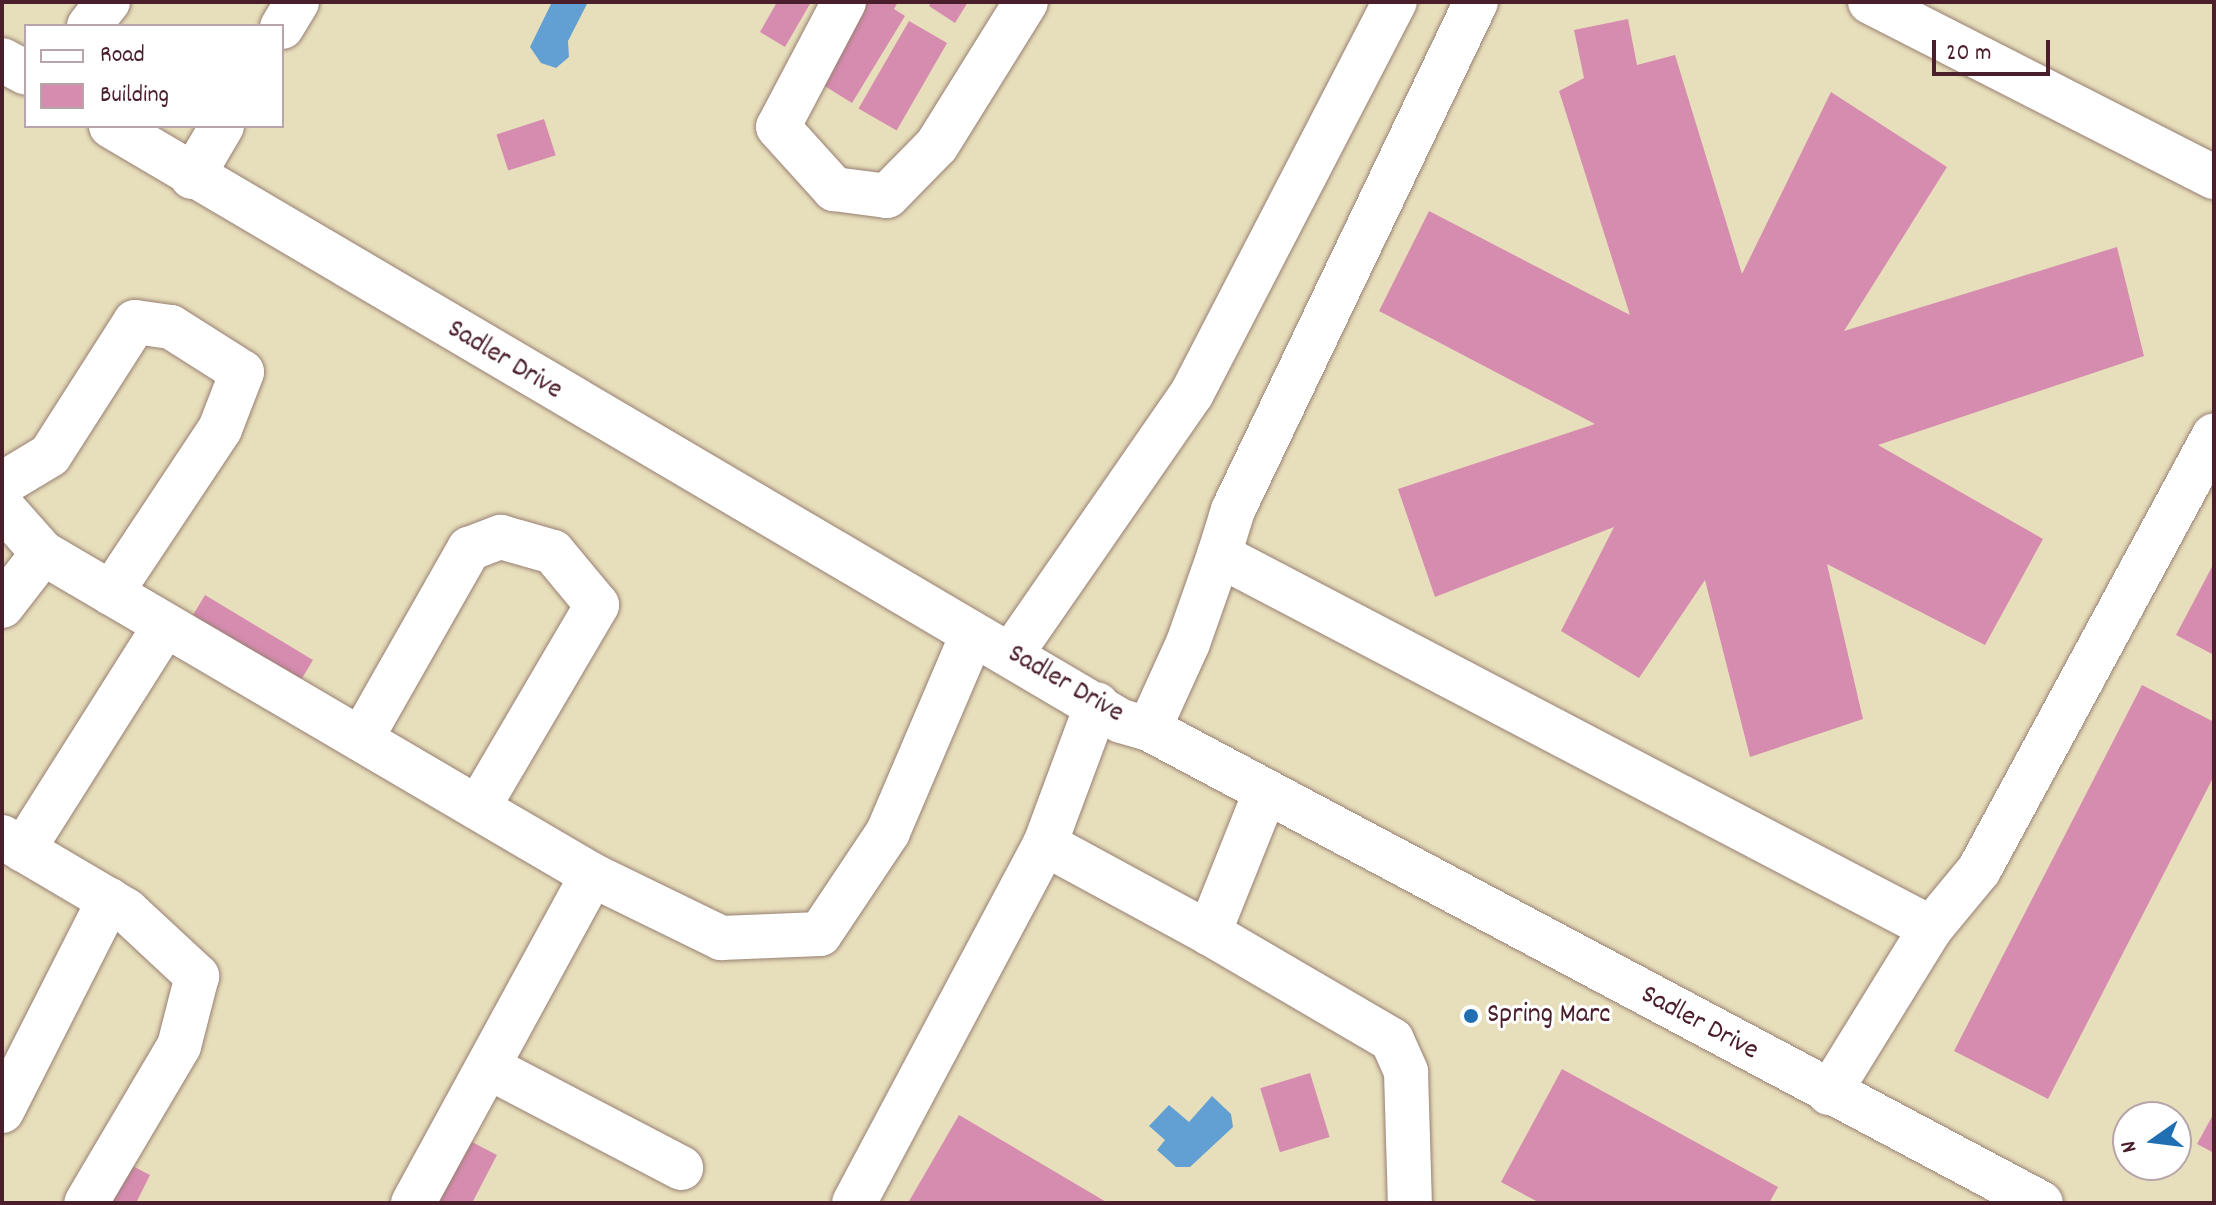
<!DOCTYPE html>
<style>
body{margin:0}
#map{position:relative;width:2216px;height:1205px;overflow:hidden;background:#e7dfbb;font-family:Dekko,sans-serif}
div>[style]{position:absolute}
.water>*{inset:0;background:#629fd3}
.building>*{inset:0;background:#d68caf;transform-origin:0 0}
.roads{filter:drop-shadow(0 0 2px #987f73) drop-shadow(0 0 2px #987f73)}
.minor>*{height:44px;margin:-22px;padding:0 22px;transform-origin:22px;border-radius:22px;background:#fff}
.dots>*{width:22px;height:22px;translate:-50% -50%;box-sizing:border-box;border:4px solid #fff;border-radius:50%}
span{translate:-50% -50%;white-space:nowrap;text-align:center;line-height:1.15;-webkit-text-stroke:6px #fff;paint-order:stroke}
.street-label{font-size:28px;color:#4a1f2b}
.poi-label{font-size:28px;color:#4a1f2b}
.left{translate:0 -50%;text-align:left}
.frame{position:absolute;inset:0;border:4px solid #4a1f2b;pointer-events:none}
.legend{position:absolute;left:24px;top:24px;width:260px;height:104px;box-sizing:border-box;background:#fff;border:2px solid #b7a5aa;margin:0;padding:10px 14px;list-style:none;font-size:24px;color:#4a1f2b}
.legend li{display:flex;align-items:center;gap:16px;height:40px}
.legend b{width:40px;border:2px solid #b7a5aa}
.north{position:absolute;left:2112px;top:1101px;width:80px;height:80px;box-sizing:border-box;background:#fff;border:2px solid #b7a5aa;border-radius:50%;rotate:256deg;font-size:22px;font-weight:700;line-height:32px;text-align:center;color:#4a1f2b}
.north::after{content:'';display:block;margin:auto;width:28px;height:36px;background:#1f6fb2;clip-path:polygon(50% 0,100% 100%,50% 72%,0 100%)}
.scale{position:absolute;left:1932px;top:40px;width:118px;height:36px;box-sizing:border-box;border:4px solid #4a1f2b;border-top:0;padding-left:10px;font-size:24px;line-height:28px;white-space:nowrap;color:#4a1f2b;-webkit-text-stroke:6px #fff;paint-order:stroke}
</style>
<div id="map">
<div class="water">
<i style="clip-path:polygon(552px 2px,588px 2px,568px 41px,569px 57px,556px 68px,541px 63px,530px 47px)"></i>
<i style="clip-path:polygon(1212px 1096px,1231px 1114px,1233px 1127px,1190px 1167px,1176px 1167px,1157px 1150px,1165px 1140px,1149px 1126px,1169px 1105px,1189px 1122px)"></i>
</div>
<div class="building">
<i style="clip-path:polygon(777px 2px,811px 2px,785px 47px,760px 32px)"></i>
<i style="clip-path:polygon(863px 2px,898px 2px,894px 9px,905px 16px,852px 103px,815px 80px)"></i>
<i style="clip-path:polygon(931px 2px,968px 2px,955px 23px,929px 6px)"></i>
<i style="clip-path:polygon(1628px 19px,1637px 65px,1675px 55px,1742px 274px,1831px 92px,1947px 167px,1844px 331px,2117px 247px,2144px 356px,1878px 445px,2043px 539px,1985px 645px,1827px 564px,1863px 719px,1750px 757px,1705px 580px,1639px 678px,1561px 631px,1614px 527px,1435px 597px,1398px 489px,1595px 424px,1379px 311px,1429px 211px,1630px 315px,1559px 91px,1584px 78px,1574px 30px)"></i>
<i style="left:909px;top:21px;width:44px;height:101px;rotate:30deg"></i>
<i style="left:544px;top:119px;width:38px;height:50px;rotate:72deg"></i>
<i style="clip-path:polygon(2214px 563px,2214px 655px,2176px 635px)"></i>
<i style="left:205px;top:595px;width:126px;height:29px;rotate:31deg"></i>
<i style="clip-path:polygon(2142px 685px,2214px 722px,2214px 776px,2048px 1099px,1954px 1051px)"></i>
<i style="clip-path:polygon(1562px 1069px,1778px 1187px,1769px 1203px,1540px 1203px,1501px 1182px)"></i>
<i style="left:1310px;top:1073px;width:67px;height:52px;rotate:73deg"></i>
<i style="clip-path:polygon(2214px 1113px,2214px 1153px,2197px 1144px)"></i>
<i style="clip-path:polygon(959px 1115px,1108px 1203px,908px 1203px)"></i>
<i style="clip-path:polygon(470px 1141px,497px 1155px,472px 1203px,438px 1203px)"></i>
<i style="clip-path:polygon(123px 1161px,150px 1175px,136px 1203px,101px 1203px)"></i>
</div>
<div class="roads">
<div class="minor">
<i style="left:844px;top:2px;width:141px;rotate:117.8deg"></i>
<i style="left:778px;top:127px;width:84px;rotate:47.9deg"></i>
<i style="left:834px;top:189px;width:53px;rotate:7.5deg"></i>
<i style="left:887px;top:196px;width:71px;rotate:-45.6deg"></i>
<i style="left:937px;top:145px;width:168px;rotate:-58.1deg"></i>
<i style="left:1870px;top:2px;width:386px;rotate:27deg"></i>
<i style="left:89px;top:26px;width:31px;rotate:-52deg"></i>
<i style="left:282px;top:27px;width:29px;rotate:-59deg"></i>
<i style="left:2px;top:60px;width:27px;rotate:28deg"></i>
<i style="left:111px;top:126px;width:1172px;rotate:30.5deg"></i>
<i style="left:1121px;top:721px;width:29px;rotate:16deg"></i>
<i style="left:1149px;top:729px;width:1010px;rotate:27.99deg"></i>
<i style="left:192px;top:177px;width:59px;rotate:-59.5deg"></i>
<i style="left:2px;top:484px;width:56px;rotate:-31.1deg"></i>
<i style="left:50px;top:455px;width:158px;rotate:-57.4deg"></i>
<i style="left:135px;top:322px;width:36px;rotate:8deg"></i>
<i style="left:171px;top:327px;width:84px;rotate:32.4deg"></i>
<i style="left:242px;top:372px;width:61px;rotate:111.1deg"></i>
<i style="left:220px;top:429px;width:197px;rotate:123.6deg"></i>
<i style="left:2px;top:507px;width:62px;rotate:48.3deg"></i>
<i style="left:43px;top:553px;width:67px;rotate:127.7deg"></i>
<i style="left:43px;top:553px;width:636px;rotate:30.39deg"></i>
<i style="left:592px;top:875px;width:374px;rotate:118.6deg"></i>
<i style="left:1219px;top:555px;width:47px;rotate:-72.7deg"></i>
<i style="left:1233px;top:510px;width:563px;rotate:-64.44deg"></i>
<i style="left:1012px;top:653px;width:316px;rotate:-55.3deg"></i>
<i style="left:1192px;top:393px;width:441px;rotate:-62.6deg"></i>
<i style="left:1149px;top:729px;width:94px;rotate:-65.6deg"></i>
<i style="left:1188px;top:643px;width:93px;rotate:-70.6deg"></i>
<i style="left:1219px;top:555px;width:804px;rotate:27.65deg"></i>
<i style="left:1931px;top:928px;width:194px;rotate:121.7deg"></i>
<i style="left:361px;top:739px;width:219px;rotate:-60.4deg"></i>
<i style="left:469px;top:549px;width:34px;rotate:-21deg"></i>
<i style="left:501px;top:537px;width:54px;rotate:16.1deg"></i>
<i style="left:553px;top:552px;width:69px;rotate:50.3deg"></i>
<i style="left:597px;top:605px;width:235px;rotate:120.4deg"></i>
<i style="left:1265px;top:793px;width:151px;rotate:111.8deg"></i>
<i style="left:1209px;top:933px;width:212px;rotate:30.3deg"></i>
<i style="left:1392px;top:1040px;width:35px;rotate:66deg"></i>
<i style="left:1406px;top:1072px;width:131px;rotate:88.3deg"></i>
<i style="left:2px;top:837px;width:145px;rotate:30.6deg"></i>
<i style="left:127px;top:911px;width:96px;rotate:42.9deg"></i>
<i style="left:197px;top:976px;width:72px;rotate:104.4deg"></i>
<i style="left:179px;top:1046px;width:182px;rotate:120.6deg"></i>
<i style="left:1045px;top:844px;width:187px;rotate:28.5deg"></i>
<i style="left:23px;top:850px;width:266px;rotate:-57.7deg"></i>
<i style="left:592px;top:875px;width:144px;rotate:26deg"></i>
<i style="left:721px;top:938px;width:99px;rotate:-2.3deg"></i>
<i style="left:820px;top:934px;width:123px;rotate:-56.3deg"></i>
<i style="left:888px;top:832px;width:214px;rotate:-66.9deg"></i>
<i style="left:1931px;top:928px;width:75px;rotate:-50.4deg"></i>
<i style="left:1979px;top:870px;width:494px;rotate:-61.6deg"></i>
<i style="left:488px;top:1067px;width:218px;rotate:27.6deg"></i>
<i style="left:2px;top:1111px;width:237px;rotate:-63.1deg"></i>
<i style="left:854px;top:1203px;width:407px;rotate:-62deg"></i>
<i style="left:1045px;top:844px;width:149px;rotate:-69.6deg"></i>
</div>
</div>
<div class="dots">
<i style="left:1471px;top:1016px;background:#1f6fb2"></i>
</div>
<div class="street-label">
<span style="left:504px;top:361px;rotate:31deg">Sadler Drive</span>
<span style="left:1065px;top:685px;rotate:30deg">Sadler Drive</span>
<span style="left:1699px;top:1024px;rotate:28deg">Sadler Drive</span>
</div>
<div class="poi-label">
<span class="left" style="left:1487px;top:1016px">Spring Marc</span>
</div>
<div class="frame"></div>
<ul class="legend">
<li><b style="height:10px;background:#fff"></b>Road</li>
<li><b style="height:22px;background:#d68caf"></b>Building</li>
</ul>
<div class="north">N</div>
<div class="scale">20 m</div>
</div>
